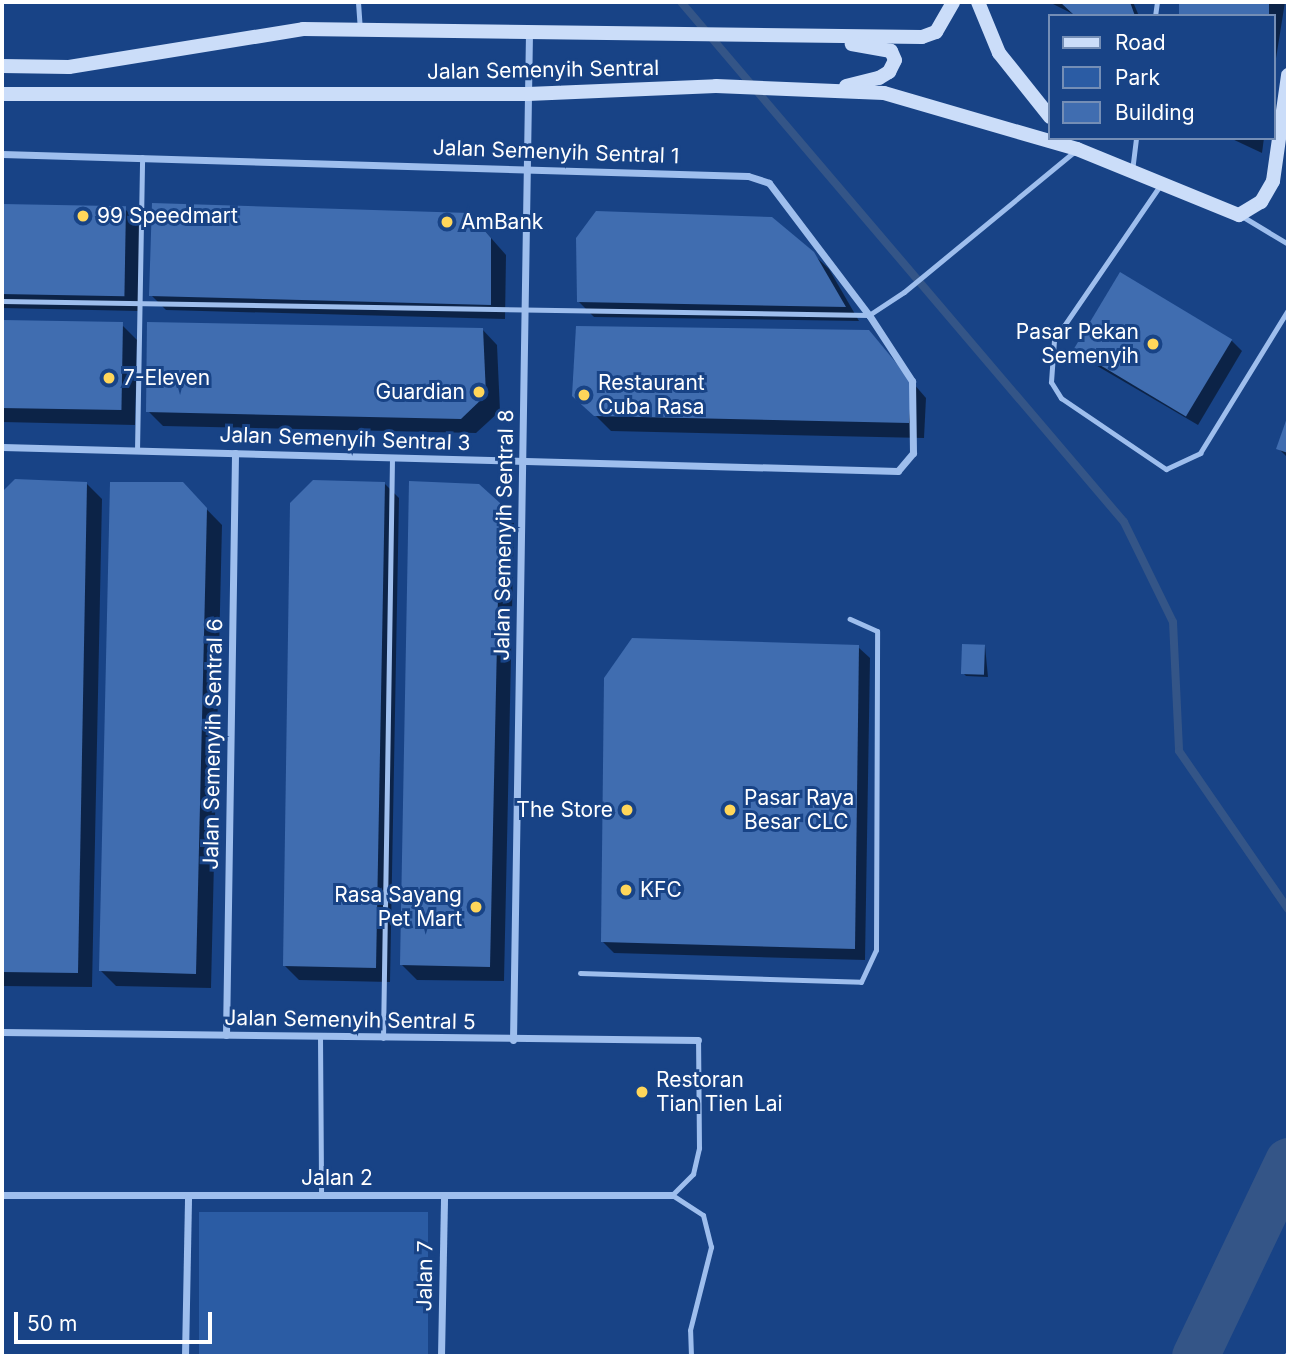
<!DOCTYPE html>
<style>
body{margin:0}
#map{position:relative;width:1290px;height:1358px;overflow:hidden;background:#184386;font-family:Inter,sans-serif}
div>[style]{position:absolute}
.green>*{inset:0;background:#2b5ca4;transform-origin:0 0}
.shadow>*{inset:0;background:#0007}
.stream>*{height:8px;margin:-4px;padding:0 4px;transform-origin:4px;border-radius:4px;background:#345587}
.river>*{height:47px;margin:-23.5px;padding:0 23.5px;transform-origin:23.5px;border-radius:23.5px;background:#345587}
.building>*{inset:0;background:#406db0;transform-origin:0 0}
.lane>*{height:5px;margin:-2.5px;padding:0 2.5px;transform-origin:2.5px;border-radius:2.5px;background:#9ebeed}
.street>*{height:7px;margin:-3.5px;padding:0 3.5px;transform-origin:3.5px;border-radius:3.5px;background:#9ebeed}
.secondary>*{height:14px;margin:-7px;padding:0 7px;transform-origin:7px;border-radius:7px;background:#cbddf9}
.dots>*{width:19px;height:19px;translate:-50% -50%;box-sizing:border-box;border:4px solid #184386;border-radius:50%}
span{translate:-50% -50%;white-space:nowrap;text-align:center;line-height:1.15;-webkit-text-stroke:6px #184386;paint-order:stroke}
.street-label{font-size:21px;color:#fff}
.poi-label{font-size:21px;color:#fff}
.left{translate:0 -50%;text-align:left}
.right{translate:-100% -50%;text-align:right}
.frame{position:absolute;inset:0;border:4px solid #fff;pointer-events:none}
.legend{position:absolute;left:1048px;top:14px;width:228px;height:126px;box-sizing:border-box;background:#184386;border:2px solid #748eb6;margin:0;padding:9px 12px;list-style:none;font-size:21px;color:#fff}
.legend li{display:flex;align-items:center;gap:14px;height:35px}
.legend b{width:35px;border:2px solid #748eb6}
.scale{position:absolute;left:14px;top:1312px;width:198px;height:32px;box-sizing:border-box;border:4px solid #fff;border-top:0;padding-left:9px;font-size:21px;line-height:24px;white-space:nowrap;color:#fff;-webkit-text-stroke:5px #184386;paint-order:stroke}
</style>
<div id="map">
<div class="green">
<i style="left:199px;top:1212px;width:229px;height:144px"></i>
</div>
<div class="shadow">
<i style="clip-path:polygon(1049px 2px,1133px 2px,1139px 16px,1077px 16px)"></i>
<i style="clip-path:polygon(1182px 2px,1285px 2px,1274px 71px,1274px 16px,1180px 16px)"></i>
<i style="clip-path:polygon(1230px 138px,1264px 138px,1262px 153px)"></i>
<i style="clip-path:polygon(2px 206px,125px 209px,140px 224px,138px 311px,2px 308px)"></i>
<i style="clip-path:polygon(484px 230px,506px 255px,505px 319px,166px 310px,151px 295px)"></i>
<i style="clip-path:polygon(813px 254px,829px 269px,859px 321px,594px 317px,579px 302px)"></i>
<i style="clip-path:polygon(2px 322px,122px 325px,137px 340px,135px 425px,2px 422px)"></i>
<i style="clip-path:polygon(482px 329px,497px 345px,500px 411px,476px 433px,163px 426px,148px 411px)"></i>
<i style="clip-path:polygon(869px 332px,926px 398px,924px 438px,611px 431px,587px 407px)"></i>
<i style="clip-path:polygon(1231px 340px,1242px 351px,1198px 425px,1087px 360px,1076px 348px)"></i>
<i style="clip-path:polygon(1288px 419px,1288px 458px,1278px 448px)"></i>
<i style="clip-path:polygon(15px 481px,87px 484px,102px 499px,92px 987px,2px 986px,2px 494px)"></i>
<i style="clip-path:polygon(384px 483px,399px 498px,390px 982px,299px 980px,284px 965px)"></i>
<i style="clip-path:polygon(182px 484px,222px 525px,211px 988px,116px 986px,101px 971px)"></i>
<i style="clip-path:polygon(499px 504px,514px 519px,504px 981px,417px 980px,402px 965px)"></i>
<i style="clip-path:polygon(985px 646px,988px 677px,966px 676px,963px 673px)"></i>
<i style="clip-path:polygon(858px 647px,870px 658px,865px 960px,614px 953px,602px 941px)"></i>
</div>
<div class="stream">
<i style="left:681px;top:2px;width:683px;rotate:49.57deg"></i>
<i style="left:1124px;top:522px;width:111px;rotate:63.9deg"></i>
<i style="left:1173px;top:622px;width:129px;rotate:87.3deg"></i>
<i style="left:1179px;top:751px;width:192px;rotate:55.4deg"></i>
</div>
<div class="river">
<i style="left:1195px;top:1356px;width:216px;rotate:-64.5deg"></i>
</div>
<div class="building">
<i style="clip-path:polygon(1060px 2px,1130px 2px,1135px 16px,1075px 16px)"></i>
<i style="left:1179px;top:2px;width:90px;height:14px"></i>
<i style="clip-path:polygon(152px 203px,469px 213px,491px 238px,491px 305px,149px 296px)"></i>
<i style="left:2px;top:204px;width:124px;height:90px;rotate:1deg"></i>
<i style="clip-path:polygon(596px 211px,772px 217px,814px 252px,846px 307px,577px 302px,576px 238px)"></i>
<i style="left:1120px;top:272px;width:131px;height:90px;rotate:31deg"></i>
<i style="left:2px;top:320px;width:121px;height:88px;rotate:1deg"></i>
<i style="clip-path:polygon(147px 322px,483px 328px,486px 395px,461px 419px,146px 412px)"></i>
<i style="clip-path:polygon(576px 326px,869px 330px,912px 382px,909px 423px,594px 416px,572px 396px)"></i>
<i style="clip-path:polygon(1288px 415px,1288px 453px,1276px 449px)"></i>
<i style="clip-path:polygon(15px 479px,87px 482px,78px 973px,2px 972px,2px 492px)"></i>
<i style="clip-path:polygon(313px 480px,385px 482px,376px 968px,283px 966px,290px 503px)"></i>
<i style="clip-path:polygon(409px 481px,479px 484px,500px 503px,490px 967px,400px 965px)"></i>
<i style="clip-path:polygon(110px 482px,183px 482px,207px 508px,196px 974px,99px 971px)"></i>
<i style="clip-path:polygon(632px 638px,859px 645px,855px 949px,601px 942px,604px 678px)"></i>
<i style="left:962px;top:644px;width:23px;height:30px;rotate:2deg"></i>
</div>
<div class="lane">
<i style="left:358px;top:2px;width:27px;rotate:86deg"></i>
<i style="left:1155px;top:16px;width:14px;rotate:-82deg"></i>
<i style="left:1132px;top:171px;width:33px;rotate:-83deg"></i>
<i style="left:1161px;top:184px;width:189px;rotate:124.4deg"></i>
<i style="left:1054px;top:340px;width:42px;rotate:94.1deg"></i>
<i style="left:1051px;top:382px;width:19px;rotate:58deg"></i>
<i style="left:1061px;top:398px;width:127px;rotate:34.1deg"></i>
<i style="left:1166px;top:469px;width:38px;rotate:-25deg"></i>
<i style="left:1200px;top:453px;width:168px;rotate:-58.4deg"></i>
<i style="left:1240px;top:215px;width:56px;rotate:31.1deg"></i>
<i style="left:2px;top:301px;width:867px;rotate:0.93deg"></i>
<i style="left:869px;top:315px;width:42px;rotate:-33.3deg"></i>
<i style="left:904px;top:292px;width:222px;rotate:-39.5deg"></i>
<i style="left:137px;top:451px;width:294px;rotate:-89deg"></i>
<i style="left:580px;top:973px;width:281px;rotate:1.8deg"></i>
<i style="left:861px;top:982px;width:35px;rotate:-65deg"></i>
<i style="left:876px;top:950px;width:319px;rotate:-89.8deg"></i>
<i style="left:877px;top:631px;width:30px;rotate:-156deg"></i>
<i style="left:320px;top:1037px;width:158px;rotate:89.6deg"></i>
<i style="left:383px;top:1038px;width:581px;rotate:-89.11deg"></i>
<i style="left:691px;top:1356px;width:26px;rotate:-92deg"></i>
<i style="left:690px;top:1330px;width:86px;rotate:-75.8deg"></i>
<i style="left:711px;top:1247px;width:33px;rotate:-104deg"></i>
<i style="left:703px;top:1215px;width:37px;rotate:-147deg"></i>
<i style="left:672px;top:1195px;width:30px;rotate:-45deg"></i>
<i style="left:693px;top:1174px;width:27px;rotate:-77deg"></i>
<i style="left:699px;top:1148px;width:108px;rotate:-90.5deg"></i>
</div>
<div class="street">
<i style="left:2px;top:154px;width:746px;rotate:1.69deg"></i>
<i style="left:748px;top:176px;width:22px;rotate:18deg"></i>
<i style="left:769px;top:183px;width:166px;rotate:52.9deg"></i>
<i style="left:869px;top:315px;width:79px;rotate:56.9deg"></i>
<i style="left:912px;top:381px;width:72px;rotate:89.2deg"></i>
<i style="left:913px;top:453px;width:23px;rotate:130deg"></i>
<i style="left:898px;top:471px;width:896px;rotate:-178.47deg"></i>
<i style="left:2px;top:1032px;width:696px;rotate:0.66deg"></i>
<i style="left:226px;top:1035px;width:582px;rotate:-89.11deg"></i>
<i style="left:513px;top:1040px;width:1009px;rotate:-89.09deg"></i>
<i style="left:2px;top:1195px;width:670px"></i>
<i style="left:185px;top:1356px;width:161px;rotate:-88.9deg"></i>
<i style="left:441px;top:1356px;width:160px;rotate:-88.9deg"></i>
<i style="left:1287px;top:1356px;width:1px;rotate:-45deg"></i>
</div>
<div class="secondary">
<i style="left:978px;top:2px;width:55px;rotate:67.6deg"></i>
<i style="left:999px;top:53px;width:82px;rotate:51.4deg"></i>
<i style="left:2px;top:66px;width:67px;rotate:0.9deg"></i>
<i style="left:69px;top:67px;width:237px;rotate:-9.2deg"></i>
<i style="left:303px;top:29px;width:619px;rotate:0.74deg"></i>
<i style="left:922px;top:37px;width:15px;rotate:-20deg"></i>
<i style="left:936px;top:32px;width:34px;rotate:-60deg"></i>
<i style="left:846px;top:86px;width:34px;rotate:-14deg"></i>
<i style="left:879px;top:78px;width:12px;rotate:-31deg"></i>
<i style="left:889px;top:72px;width:13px;rotate:-63deg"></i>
<i style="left:895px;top:60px;width:10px;rotate:-114deg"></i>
<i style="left:891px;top:51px;width:40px;rotate:-170deg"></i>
<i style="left:2px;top:94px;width:526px"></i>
<i style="left:528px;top:94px;width:188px;rotate:-2.4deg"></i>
<i style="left:716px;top:86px;width:168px;rotate:2.4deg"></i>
<i style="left:884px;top:93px;width:201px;rotate:16.2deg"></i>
<i style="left:1077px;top:149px;width:175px;rotate:22.2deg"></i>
<i style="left:1239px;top:215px;width:26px;rotate:-31deg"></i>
<i style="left:1261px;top:202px;width:24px;rotate:-60deg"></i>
<i style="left:1273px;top:181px;width:107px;rotate:-81.9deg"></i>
</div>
<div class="dots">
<i style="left:83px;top:216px;background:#ffd65a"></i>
<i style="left:447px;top:222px;background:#ffd65a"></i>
<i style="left:1153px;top:344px;background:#ffd65a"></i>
<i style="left:109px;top:378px;background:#ffd65a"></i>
<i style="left:479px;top:392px;background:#ffd65a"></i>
<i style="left:584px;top:395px;background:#ffd65a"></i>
<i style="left:627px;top:810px;background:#ffd65a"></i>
<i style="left:730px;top:810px;background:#ffd65a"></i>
<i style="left:626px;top:890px;background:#ffd65a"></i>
<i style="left:476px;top:907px;background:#ffd65a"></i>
<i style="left:642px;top:1092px;background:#ffd65a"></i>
</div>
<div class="street-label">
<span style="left:543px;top:70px;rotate:-1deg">Jalan Semenyih Sentral</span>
<span style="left:556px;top:152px;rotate:2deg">Jalan Semenyih Sentral 1</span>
<span style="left:345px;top:439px;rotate:2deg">Jalan Semenyih Sentral 3</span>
<span style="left:504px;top:535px;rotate:-89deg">Jalan Semenyih Sentral 8</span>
<span style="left:213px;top:744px;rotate:-89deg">Jalan Semenyih Sentral 6</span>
<span style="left:350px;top:1020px;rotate:1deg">Jalan Semenyih Sentral 5</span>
<span style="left:337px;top:1178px">Jalan 2</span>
<span style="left:425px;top:1276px;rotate:-89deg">Jalan 7</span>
</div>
<div class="poi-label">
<span class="left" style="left:97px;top:216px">99 Speedmart</span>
<span class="left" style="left:461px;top:222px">AmBank</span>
<span class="right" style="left:1139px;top:344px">Pasar Pekan<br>Semenyih</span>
<span class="left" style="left:123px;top:378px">7-Eleven</span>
<span class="left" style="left:598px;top:395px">Restaurant<br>Cuba Rasa</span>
<span class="right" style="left:465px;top:392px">Guardian</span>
<span class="left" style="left:744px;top:810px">Pasar Raya<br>Besar CLC</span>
<span class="right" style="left:613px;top:810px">The Store</span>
<span class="left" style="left:640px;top:890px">KFC</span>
<span class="right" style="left:462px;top:907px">Rasa Sayang<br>Pet Mart</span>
<span class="left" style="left:656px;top:1092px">Restoran<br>Tian Tien Lai</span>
</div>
<div class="frame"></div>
<ul class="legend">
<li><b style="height:9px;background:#cbddf9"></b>Road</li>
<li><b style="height:19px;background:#2b5ca4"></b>Park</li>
<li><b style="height:19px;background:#406db0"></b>Building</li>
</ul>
<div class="scale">50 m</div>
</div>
